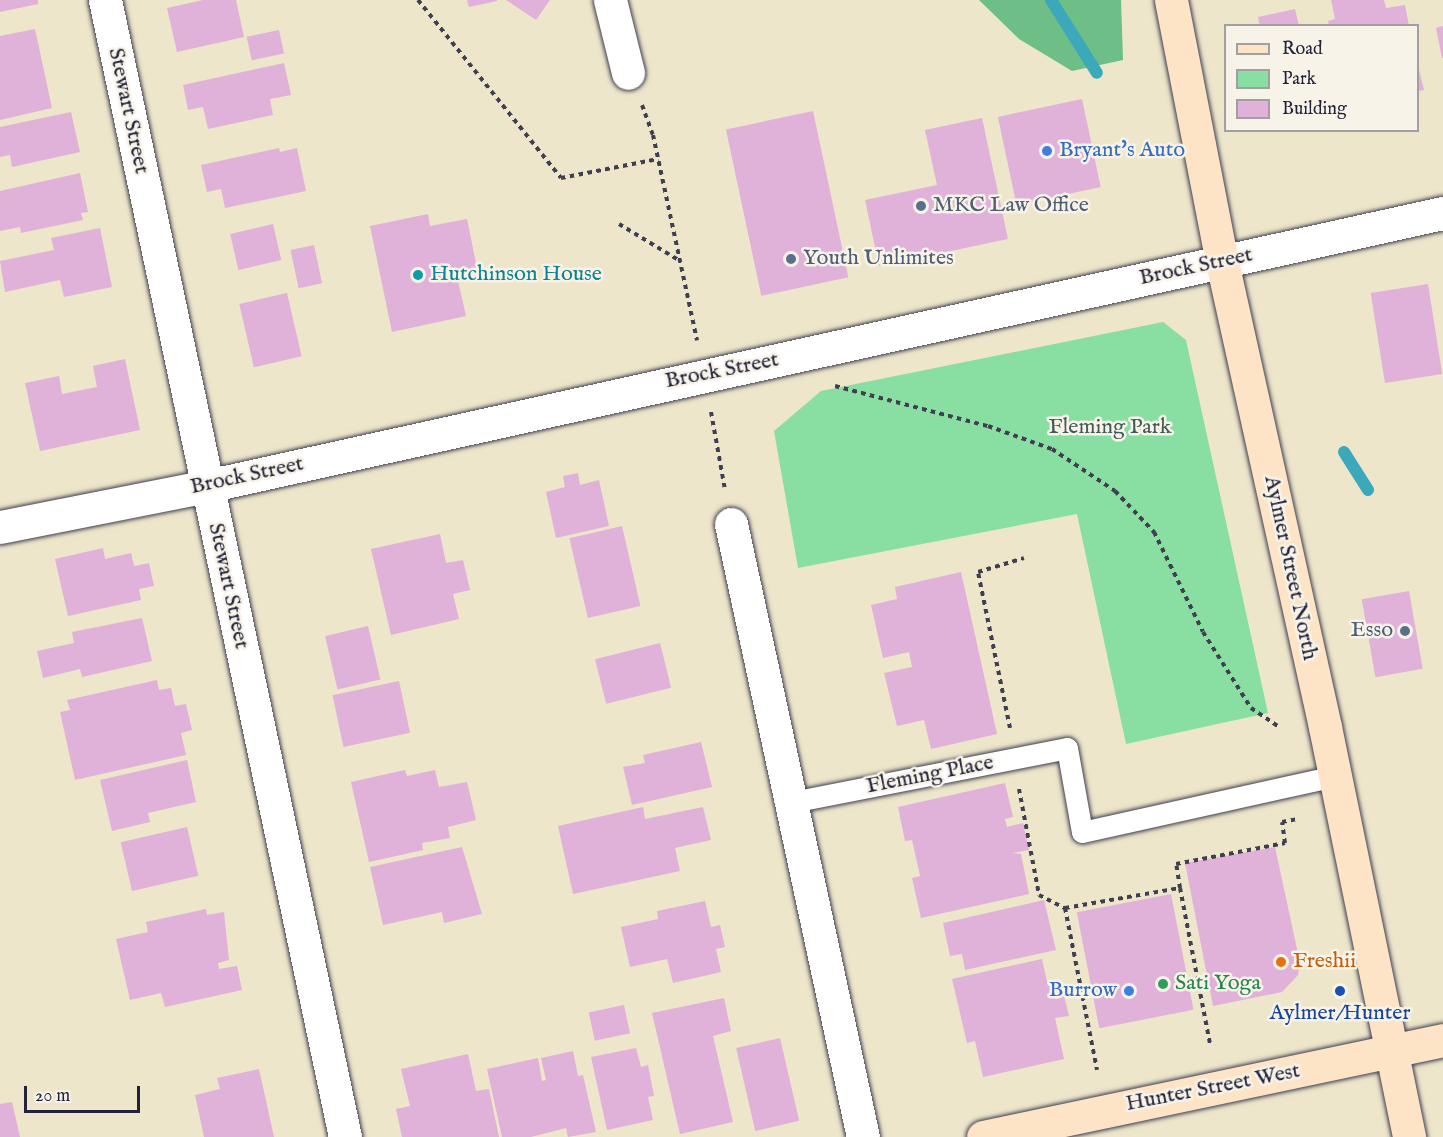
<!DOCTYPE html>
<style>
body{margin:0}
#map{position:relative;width:1443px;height:1137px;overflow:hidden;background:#ede6cb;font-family:"IM FELL English",serif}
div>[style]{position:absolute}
.green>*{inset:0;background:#89dfa2}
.forest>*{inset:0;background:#6ebe88}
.stream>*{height:12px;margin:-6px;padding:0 6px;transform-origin:6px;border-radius:6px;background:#3ca9bb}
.building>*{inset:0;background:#e0b1d9;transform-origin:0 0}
.path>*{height:4px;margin-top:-2px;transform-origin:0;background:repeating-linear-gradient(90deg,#403f51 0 4.5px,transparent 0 9px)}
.roads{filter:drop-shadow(0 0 2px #403f51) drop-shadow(0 0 2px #403f51)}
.lane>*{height:21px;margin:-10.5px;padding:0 10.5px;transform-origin:10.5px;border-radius:10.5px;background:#fff}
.street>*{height:33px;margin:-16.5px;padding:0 16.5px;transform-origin:16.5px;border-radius:16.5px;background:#fff}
.secondary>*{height:33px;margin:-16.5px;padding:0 16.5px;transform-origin:16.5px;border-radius:16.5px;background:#fee4c6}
.dots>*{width:16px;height:16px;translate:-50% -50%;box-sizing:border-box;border:3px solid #f7f3e8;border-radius:50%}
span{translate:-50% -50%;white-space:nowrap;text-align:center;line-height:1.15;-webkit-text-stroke:5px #f7f3e8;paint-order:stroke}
.street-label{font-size:22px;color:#22223b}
.shop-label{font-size:22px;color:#366cbe}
.left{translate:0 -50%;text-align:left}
.right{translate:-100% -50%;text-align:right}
.service-label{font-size:22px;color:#4e5e75}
.culture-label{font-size:22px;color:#0d838f}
.park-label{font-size:22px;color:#415b5a}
.food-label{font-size:22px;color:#c56008}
.leisure-label{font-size:22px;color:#27864d}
.transit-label{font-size:22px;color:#164399}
.legend{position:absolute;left:1224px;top:24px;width:195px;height:108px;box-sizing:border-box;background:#f7f3e8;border:2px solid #a29fa3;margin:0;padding:8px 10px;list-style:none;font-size:18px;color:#22223b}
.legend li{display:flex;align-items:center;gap:12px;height:30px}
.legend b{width:30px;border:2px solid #a29fa3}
.scale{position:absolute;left:24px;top:1086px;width:116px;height:27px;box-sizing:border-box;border:3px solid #22223b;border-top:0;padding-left:8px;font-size:18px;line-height:21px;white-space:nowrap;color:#22223b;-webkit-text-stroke:4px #f7f3e8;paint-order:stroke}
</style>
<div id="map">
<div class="green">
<i style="clip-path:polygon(1163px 322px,1186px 340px,1268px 713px,1126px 744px,1077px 514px,798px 568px,774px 431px,821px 391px)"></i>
</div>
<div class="forest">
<i style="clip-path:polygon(979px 0,1121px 0,1123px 60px,1072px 71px,1019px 39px)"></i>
</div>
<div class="stream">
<i style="left:1051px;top:0;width:86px;rotate:57.8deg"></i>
<i style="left:1344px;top:452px;width:45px;rotate:57.7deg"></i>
</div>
<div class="building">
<i style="clip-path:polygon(0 0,38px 0,38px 4px,0 12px)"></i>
<i style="clip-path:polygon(203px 0,236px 0,244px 37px,177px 52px,167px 8px)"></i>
<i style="clip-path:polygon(467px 0,497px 0,497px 1px,469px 7px)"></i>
<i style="clip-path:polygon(506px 0,550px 0,536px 20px)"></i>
<i style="clip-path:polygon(1331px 0,1384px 0,1386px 8px,1405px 5px,1409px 26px,1329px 26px,1328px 21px,1335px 19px)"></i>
<i style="clip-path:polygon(1295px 9px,1299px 26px,1260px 26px,1258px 17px)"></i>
<i style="clip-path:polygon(1443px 26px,1443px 58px,1442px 58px,1436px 28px)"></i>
<i style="clip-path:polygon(35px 29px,52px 108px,0 120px,0 36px)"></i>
<i style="left:279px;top:30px;width:24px;height:33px;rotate:78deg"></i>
<i style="clip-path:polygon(284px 63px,291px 95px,270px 99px,273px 115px,208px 129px,203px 107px,188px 110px,183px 85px)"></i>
<i style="clip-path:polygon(1418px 66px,1424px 90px,1418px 91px)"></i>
<i style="left:1082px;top:99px;width:90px;height:86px;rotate:78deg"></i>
<i style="left:813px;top:111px;width:170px;height:89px;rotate:78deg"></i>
<i style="clip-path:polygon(71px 112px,80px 152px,12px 167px,10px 155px,0 157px,0 127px)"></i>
<i style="clip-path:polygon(982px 118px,1008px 239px,879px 266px,865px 200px,937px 185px,925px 130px)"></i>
<i style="clip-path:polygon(279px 148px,280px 152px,297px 148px,306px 191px,225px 208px,221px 189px,207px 192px,201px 165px)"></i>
<i style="clip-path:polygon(80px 173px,88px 212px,81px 213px,83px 220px,21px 233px,20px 227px,0 231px,0 191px)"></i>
<i style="clip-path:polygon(428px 214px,430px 226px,467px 219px,477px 268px,456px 272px,466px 316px,392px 332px,370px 226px)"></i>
<i style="left:273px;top:224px;width:37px;height:44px;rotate:77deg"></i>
<i style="clip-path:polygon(100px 228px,112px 287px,64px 297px,60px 280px,5px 292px,0 261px,54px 250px,51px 238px)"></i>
<i style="left:314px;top:245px;width:39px;height:24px;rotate:78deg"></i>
<i style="left:1428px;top:284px;width:91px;height:58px;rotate:81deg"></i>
<i style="left:287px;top:293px;width:65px;height:49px;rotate:77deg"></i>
<i style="clip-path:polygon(125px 359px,140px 430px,40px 451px,25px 383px,59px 376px,62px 394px,97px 387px,93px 366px)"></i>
<i style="clip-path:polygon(578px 473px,580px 485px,599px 480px,609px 526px,556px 538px,546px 492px,565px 487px,563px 476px)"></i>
<i style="left:622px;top:526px;width:82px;height:54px;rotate:77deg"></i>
<i style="clip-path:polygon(440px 534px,446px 563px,463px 560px,470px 590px,453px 594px,459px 619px,391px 635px,371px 549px)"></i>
<i style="clip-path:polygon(103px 548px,105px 559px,131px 553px,134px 566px,149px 563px,154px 586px,139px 589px,141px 600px,68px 616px,55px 559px)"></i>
<i style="clip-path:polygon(961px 572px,997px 734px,931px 749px,924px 720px,897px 726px,884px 673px,912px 667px,909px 652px,883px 658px,871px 605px,897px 599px,895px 587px)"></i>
<i style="left:1409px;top:591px;width:79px;height:48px;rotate:80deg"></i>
<i style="clip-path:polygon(142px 618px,152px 661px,82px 677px,80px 669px,43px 678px,37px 651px,74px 643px,72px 632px)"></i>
<i style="left:368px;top:626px;width:55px;height:44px;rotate:77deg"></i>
<i style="left:660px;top:643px;width:46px;height:67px;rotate:76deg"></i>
<i style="clip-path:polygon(157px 680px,159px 690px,171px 688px,175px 706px,186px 704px,192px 730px,181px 733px,186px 755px,75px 780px,60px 712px,70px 710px,67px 700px)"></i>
<i style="left:399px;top:681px;width:53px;height:68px;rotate:78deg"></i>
<i style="clip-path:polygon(701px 742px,712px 787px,632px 805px,623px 767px,645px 763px,643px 755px)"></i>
<i style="clip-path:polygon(187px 760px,196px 802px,148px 813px,150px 822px,112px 831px,100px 780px)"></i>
<i style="clip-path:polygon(405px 770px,407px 776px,435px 770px,439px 787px,467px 782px,476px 820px,448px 827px,450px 838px,422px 843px,423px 850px,369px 862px,351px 782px)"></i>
<i style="clip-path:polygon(1005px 783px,1013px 817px,1005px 819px,1007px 827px,1023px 823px,1029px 850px,1012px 853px,1021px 854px,1029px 894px,921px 918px,912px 878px,920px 876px,912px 840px,905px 841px,898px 807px)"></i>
<i style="clip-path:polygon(643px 807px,645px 819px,703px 807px,711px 840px,675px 848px,680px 871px,573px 894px,558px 826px)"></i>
<i style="left:187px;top:827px;width:50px;height:68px;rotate:77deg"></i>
<i style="clip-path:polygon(462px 847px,482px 914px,444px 923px,442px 912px,383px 925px,370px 867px)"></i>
<i style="clip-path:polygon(1275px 847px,1300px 963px,1298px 975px,1282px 992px,1213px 1006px,1185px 863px)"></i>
<i style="left:1171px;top:894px;width:118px;height:96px;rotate:79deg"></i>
<i style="clip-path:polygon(1044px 900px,1056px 950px,965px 970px,962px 954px,950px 956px,943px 923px)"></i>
<i style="clip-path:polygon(705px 901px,711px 927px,720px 925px,725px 947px,716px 949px,721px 972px,673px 983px,667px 959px,630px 967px,621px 927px,658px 919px,657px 911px)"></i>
<i style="clip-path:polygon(206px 909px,207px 915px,224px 912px,229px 960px,218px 963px,219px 969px,237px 966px,242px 990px,165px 1007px,161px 993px,130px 1000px,116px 939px,148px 932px,146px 922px)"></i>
<i style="clip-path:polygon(1042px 959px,1048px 986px,1061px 983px,1069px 1016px,1055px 1018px,1064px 1059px,983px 1077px,975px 1041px,967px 1043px,952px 979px)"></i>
<i style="clip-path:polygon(724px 998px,731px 1031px,713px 1036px,733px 1122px,680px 1134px,652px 1013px)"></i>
<i style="left:624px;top:1005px;width:29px;height:36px;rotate:78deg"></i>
<i style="left:780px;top:1038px;width:85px;height:45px;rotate:77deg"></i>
<i style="clip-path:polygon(636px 1048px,641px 1067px,648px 1065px,654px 1096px,648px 1097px,653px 1120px,607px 1130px,591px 1057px)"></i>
<i style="clip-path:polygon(573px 1051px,578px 1076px,583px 1075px,596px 1132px,568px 1137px,566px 1128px,531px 1137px,502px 1137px,487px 1069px,538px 1058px,542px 1081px,546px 1080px,541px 1058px)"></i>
<i style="clip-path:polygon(468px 1054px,476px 1091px,489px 1089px,499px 1137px,402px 1137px,396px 1109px,410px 1106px,401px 1069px)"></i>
<i style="clip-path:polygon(259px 1069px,274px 1137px,204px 1137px,195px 1095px,220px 1089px,217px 1078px)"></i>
<i style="clip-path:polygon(12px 1102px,20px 1137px,0 1137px,0 1104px)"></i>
</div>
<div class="path">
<i style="left:418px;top:0;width:228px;rotate:51.2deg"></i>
<i style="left:561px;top:178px;width:99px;rotate:-11.1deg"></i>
<i style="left:642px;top:105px;width:32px;rotate:70deg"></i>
<i style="left:653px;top:135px;width:210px;rotate:77.9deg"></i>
<i style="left:619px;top:224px;width:71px;rotate:31.2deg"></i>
<i style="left:835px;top:386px;width:158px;rotate:14.7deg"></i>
<i style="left:988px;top:426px;width:68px;rotate:19.8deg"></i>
<i style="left:1052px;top:449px;width:76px;rotate:33.7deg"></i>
<i style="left:1115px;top:491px;width:57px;rotate:46.4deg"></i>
<i style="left:1154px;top:532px;width:111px;rotate:63.9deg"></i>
<i style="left:1203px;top:632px;width:90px;rotate:57.7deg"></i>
<i style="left:1251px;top:708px;width:34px;rotate:34deg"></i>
<i style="left:711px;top:412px;width:79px;rotate:79.8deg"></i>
<i style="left:1010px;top:728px;width:159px;rotate:-101.6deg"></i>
<i style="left:978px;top:572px;width:48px;rotate:-16.9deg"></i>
<i style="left:1019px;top:789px;width:108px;rotate:79.3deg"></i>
<i style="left:1039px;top:895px;width:29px;rotate:27deg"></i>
<i style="left:1065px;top:908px;width:165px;rotate:78.8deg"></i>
<i style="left:1180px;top:888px;width:159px;rotate:79.1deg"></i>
<i style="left:1065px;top:908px;width:117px;rotate:-9.9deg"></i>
<i style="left:1180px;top:888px;width:24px;rotate:-99deg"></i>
<i style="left:1176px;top:864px;width:111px;rotate:-10.9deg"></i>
<i style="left:1285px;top:843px;width:21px;rotate:-98deg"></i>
<i style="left:1282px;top:822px;width:15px;rotate:-11deg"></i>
</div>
<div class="roads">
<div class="lane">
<i style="left:792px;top:802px;width:280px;rotate:-11.1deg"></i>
<i style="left:1067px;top:748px;width:85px;rotate:79.9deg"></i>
<i style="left:1082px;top:832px;width:259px;rotate:-12.5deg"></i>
</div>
<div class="street">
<i style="left:105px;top:0;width:1162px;rotate:78.08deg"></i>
<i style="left:610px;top:0;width:75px;rotate:76.1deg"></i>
<i style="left:731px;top:524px;width:627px;rotate:77.85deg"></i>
<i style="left:0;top:527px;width:211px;rotate:-11.2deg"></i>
<i style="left:207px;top:486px;width:1266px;rotate:-12.46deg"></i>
</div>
<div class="secondary">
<i style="left:1171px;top:0;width:267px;rotate:79deg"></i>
<i style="left:1222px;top:262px;width:476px;rotate:77.5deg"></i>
<i style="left:1325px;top:727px;width:419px;rotate:78.4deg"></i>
<i style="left:983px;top:1137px;width:470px;rotate:-11.9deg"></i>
</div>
</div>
<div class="dots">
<i style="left:1047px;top:151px;background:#3f7fe0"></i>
<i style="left:921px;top:206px;background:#5c6f8a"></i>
<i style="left:791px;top:259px;background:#5c6f8a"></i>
<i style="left:418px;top:275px;background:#0f9aa8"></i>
<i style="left:1405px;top:631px;background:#5c6f8a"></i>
<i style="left:1281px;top:962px;background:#e8710a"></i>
<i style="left:1163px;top:984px;background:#2e9e5b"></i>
<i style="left:1129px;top:991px;background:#3f7fe0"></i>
<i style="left:1340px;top:991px;background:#1a4fb4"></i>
</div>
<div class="street-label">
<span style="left:128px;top:111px;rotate:78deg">Stewart Street</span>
<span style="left:1196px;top:267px;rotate:-12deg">Brock Street</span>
<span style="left:722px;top:371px;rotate:-11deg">Brock Street</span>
<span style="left:247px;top:476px;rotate:-12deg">Brock Street</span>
<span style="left:1290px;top:568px;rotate:78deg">Aylmer Street North</span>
<span style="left:228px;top:586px;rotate:78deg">Stewart Street</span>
<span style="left:930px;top:775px;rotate:-11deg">Fleming Place</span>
<span style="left:1213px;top:1088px;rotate:-11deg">Hunter Street West</span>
</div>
<div class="shop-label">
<span class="left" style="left:1059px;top:151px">Bryant's Auto</span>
<span class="right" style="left:1117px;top:991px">Burrow</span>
</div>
<div class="service-label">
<span class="left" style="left:933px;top:206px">MKC Law Office</span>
<span class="left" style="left:803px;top:259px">Youth Unlimites</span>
<span class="right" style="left:1393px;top:631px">Esso</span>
</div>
<div class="culture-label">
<span class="left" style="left:430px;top:275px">Hutchinson House</span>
</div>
<div class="park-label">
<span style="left:1110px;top:428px">Fleming Park</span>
</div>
<div class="food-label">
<span class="left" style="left:1293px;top:962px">Freshii</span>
</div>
<div class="leisure-label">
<span class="left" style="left:1175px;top:984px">Sati Yoga</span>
</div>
<div class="transit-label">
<span style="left:1340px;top:1014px">Aylmer/Hunter</span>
</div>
<ul class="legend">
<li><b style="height:8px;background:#fee4c6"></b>Road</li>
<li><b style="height:16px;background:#89dfa2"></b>Park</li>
<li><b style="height:16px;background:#e0b1d9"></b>Building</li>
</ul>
<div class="scale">20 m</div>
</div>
